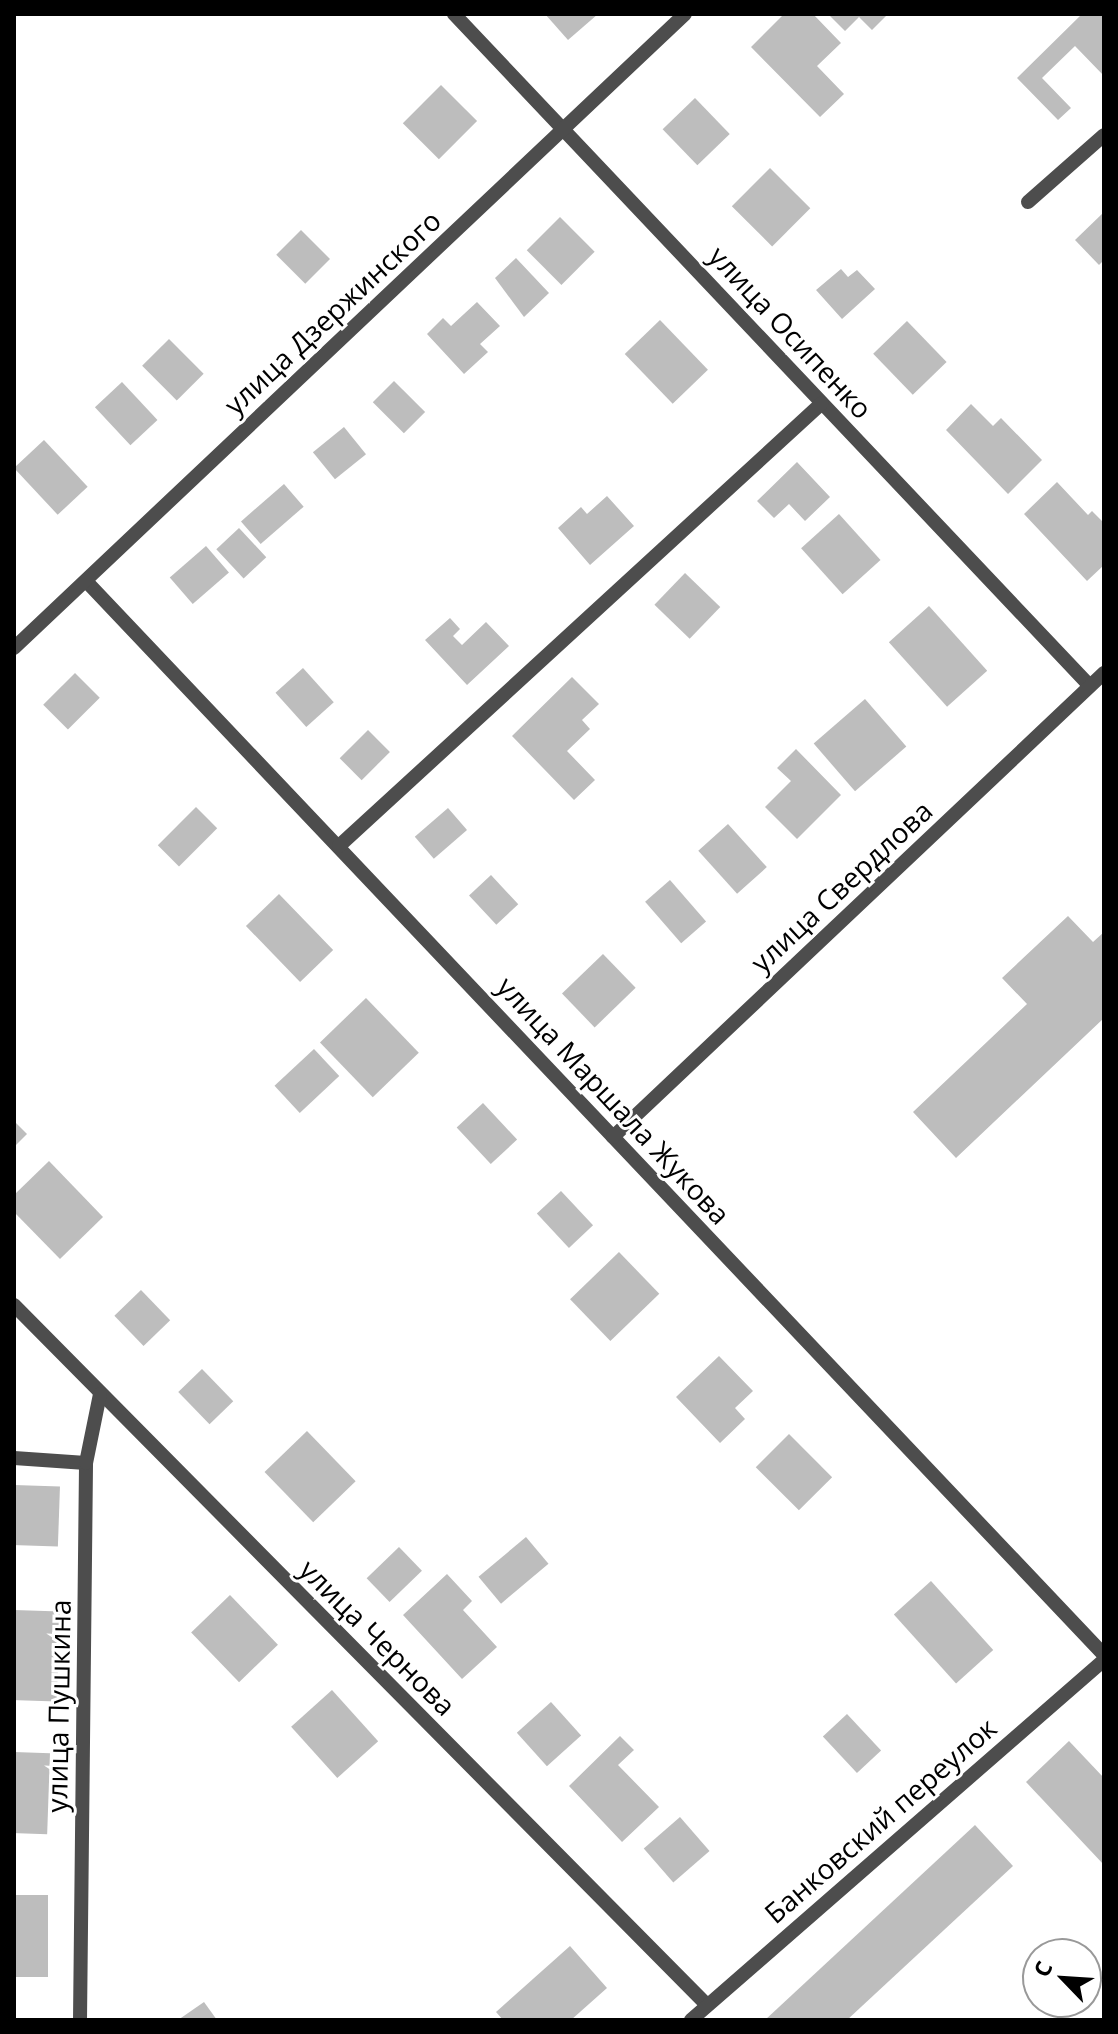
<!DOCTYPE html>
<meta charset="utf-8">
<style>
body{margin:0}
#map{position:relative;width:1118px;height:2034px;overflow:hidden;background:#fff;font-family:"Open Sans",sans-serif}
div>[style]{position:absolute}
.building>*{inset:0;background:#bdbdbd;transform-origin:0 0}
.minor>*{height:14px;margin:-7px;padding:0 7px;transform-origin:7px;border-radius:7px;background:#4d4d4d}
span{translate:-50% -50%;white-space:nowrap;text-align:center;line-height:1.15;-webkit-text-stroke:6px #fff;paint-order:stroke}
.street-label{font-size:28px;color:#000}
.frame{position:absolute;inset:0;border:16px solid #000;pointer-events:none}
.north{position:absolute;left:1022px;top:1938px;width:80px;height:80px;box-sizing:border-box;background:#fff;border:2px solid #999;border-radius:50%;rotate:295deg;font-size:22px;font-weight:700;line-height:32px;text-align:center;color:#000}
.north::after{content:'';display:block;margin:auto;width:28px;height:36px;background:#000;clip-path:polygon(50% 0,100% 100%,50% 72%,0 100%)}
</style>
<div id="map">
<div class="building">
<i style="clip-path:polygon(545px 14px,598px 14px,568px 40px)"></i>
<i style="clip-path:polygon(784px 14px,813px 14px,841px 43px,817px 66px,844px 94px,820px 117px,751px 47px)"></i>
<i style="clip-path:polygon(828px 14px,888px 14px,872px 30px,859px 17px,845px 31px)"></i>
<i style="clip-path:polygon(1082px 14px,1104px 14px,1104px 76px,1075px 46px,1042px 78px,1071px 108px,1058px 120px,1017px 78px)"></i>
<i style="left:441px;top:85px;width:51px;height:54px;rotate:45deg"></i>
<i style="left:695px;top:98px;width:50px;height:45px;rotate:46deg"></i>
<i style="left:770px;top:168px;width:57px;height:54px;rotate:45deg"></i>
<i style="clip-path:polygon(1104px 212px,1104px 260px,1099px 265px,1075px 240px)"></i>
<i style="left:560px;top:217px;width:49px;height:47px;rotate:45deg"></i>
<i style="left:301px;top:230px;width:41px;height:35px;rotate:45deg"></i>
<i style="clip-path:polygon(516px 258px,549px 293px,524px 317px,495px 278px)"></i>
<i style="clip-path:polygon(841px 269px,848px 277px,857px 270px,875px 289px,842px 319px,816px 290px)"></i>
<i style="clip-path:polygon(477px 302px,500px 326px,480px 344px,488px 352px,464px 374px,427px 334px,443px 318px,451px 326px)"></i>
<i style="left:660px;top:320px;width:69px;height:49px;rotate:46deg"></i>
<i style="left:907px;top:321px;width:57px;height:47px;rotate:46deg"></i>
<i style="left:169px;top:339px;width:49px;height:38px;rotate:45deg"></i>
<i style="left:394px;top:381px;width:44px;height:30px;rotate:45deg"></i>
<i style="left:122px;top:382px;width:52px;height:37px;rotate:47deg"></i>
<i style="clip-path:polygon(971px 404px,993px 426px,1001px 418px,1042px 460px,1008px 494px,946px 430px)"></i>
<i style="left:344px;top:427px;width:35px;height:40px;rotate:51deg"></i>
<i style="left:44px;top:440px;width:64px;height:41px;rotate:47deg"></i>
<i style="clip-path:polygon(797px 462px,830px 497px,805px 521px,789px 504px,774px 518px,757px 501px)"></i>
<i style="clip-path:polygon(1057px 482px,1088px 515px,1092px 511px,1104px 523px,1104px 565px,1087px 581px,1024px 514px)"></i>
<i style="left:284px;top:484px;width:30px;height:57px;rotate:49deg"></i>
<i style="clip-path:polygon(607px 496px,634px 526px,590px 565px,558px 528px,581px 507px,587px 514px)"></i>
<i style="left:839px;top:514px;width:62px;height:51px;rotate:48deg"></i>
<i style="left:239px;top:528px;width:40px;height:31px;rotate:47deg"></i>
<i style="left:206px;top:546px;width:35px;height:48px;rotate:49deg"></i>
<i style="left:685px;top:573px;width:49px;height:44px;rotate:44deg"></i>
<i style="left:929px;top:606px;width:87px;height:54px;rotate:48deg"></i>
<i style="clip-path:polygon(450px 618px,460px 629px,453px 636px,462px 645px,486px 622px,509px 646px,467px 685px,425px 640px)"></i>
<i style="left:303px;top:668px;width:46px;height:37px;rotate:48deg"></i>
<i style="left:75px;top:673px;width:35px;height:45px;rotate:45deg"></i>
<i style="clip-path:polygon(572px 677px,599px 704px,582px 720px,590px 729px,567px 751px,595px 780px,574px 800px,512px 736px)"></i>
<i style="left:865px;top:699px;width:63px;height:68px;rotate:49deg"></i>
<i style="left:368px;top:730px;width:31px;height:40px;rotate:45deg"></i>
<i style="clip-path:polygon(796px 749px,841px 795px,797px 839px,765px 807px,791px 781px,777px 768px)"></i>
<i style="left:196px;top:807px;width:30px;height:54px;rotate:45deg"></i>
<i style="left:448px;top:808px;width:29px;height:44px;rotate:49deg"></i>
<i style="left:728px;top:824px;width:58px;height:40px;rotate:48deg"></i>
<i style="left:491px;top:875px;width:40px;height:30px;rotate:47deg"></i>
<i style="left:670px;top:880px;width:55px;height:33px;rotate:49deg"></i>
<i style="left:279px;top:894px;width:78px;height:46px;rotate:46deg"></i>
<i style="clip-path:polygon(1068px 916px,1093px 942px,1104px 932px,1104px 1018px,956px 1158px,913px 1112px,1027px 1004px,1002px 978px)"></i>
<i style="left:603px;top:954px;width:47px;height:57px;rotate:46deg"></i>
<i style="left:366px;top:998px;width:76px;height:64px;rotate:46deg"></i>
<i style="left:314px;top:1049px;width:37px;height:54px;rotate:47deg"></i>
<i style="left:483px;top:1103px;width:50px;height:36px;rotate:47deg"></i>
<i style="clip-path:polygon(14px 1121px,27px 1134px,14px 1147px)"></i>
<i style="clip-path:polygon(49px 1161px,103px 1217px,60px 1259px,14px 1212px,14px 1195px)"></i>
<i style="left:561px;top:1191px;width:47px;height:33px;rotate:47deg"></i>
<i style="left:619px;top:1252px;width:58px;height:68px;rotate:46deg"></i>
<i style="left:141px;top:1290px;width:42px;height:37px;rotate:46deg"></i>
<i style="clip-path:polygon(719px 1356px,753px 1391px,735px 1408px,745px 1419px,720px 1443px,676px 1397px)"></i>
<i style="left:202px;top:1369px;width:45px;height:33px;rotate:46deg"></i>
<i style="left:307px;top:1431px;width:70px;height:59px;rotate:46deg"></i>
<i style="left:789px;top:1434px;width:61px;height:47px;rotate:45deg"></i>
<i style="left:14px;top:1485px;width:46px;height:60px;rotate:2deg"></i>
<i style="left:526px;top:1537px;width:35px;height:62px;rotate:50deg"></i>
<i style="left:399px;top:1547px;width:33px;height:45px;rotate:46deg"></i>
<i style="clip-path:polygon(447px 1574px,472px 1601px,463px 1610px,497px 1647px,462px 1679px,403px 1615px)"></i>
<i style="left:931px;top:1581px;width:93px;height:50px;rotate:48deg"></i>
<i style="left:230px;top:1595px;width:69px;height:54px;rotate:46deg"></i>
<i style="left:14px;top:1610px;width:46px;height:90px;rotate:2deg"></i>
<i style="left:332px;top:1690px;width:69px;height:55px;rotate:48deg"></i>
<i style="left:551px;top:1702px;width:45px;height:46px;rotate:48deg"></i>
<i style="left:847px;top:1714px;width:50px;height:33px;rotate:47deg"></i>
<i style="clip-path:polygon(620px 1736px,634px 1750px,618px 1765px,659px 1807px,622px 1842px,569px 1786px)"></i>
<i style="clip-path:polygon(1069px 1741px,1104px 1778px,1104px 1865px,1026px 1782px)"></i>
<i style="left:14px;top:1752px;width:36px;height:81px;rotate:2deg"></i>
<i style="left:680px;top:1817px;width:45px;height:48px;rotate:49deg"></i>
<i style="clip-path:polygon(975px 1825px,1013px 1866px,847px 2020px,765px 2020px)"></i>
<i style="left:14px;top:1895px;width:34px;height:82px"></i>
<i style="clip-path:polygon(570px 1946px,607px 1988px,571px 2020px,503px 2020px,496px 2012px)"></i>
<i style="clip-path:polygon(204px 2002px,217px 2020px,178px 2020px)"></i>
</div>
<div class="minor">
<i style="left:454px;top:14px;width:925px;rotate:46.58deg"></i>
<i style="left:1028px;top:202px;width:101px;rotate:-41.4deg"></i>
<i style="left:86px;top:581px;width:1480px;rotate:46.53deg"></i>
<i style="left:14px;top:648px;width:923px;rotate:-43.38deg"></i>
<i style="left:339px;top:846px;width:655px;rotate:-42.53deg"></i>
<i style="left:613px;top:1137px;width:676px;rotate:-43.38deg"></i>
<i style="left:14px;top:1305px;width:985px;rotate:45.29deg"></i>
<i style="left:14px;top:1458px;width:72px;rotate:4deg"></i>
<i style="left:80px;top:2020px;width:557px;rotate:-89.38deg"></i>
<i style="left:86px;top:1463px;width:70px;rotate:-78.5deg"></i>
<i style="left:691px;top:2020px;width:548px;rotate:-41.08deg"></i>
</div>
<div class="street-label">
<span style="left:332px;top:312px;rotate:-43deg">улица Дзержинского</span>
<span style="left:791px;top:332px;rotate:47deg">улица Осипенко</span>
<span style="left:841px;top:886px;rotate:-43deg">улица Свердлова</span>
<span style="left:614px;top:1100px;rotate:47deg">улица Маршала Жукова</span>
<span style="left:378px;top:1637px;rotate:45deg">улица Чернова</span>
<span style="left:58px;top:1706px;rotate:-89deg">улица Пушкина</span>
<span style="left:880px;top:1820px;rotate:-41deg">Банковский переулок</span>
</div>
<div class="frame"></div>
<div class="north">С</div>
</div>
